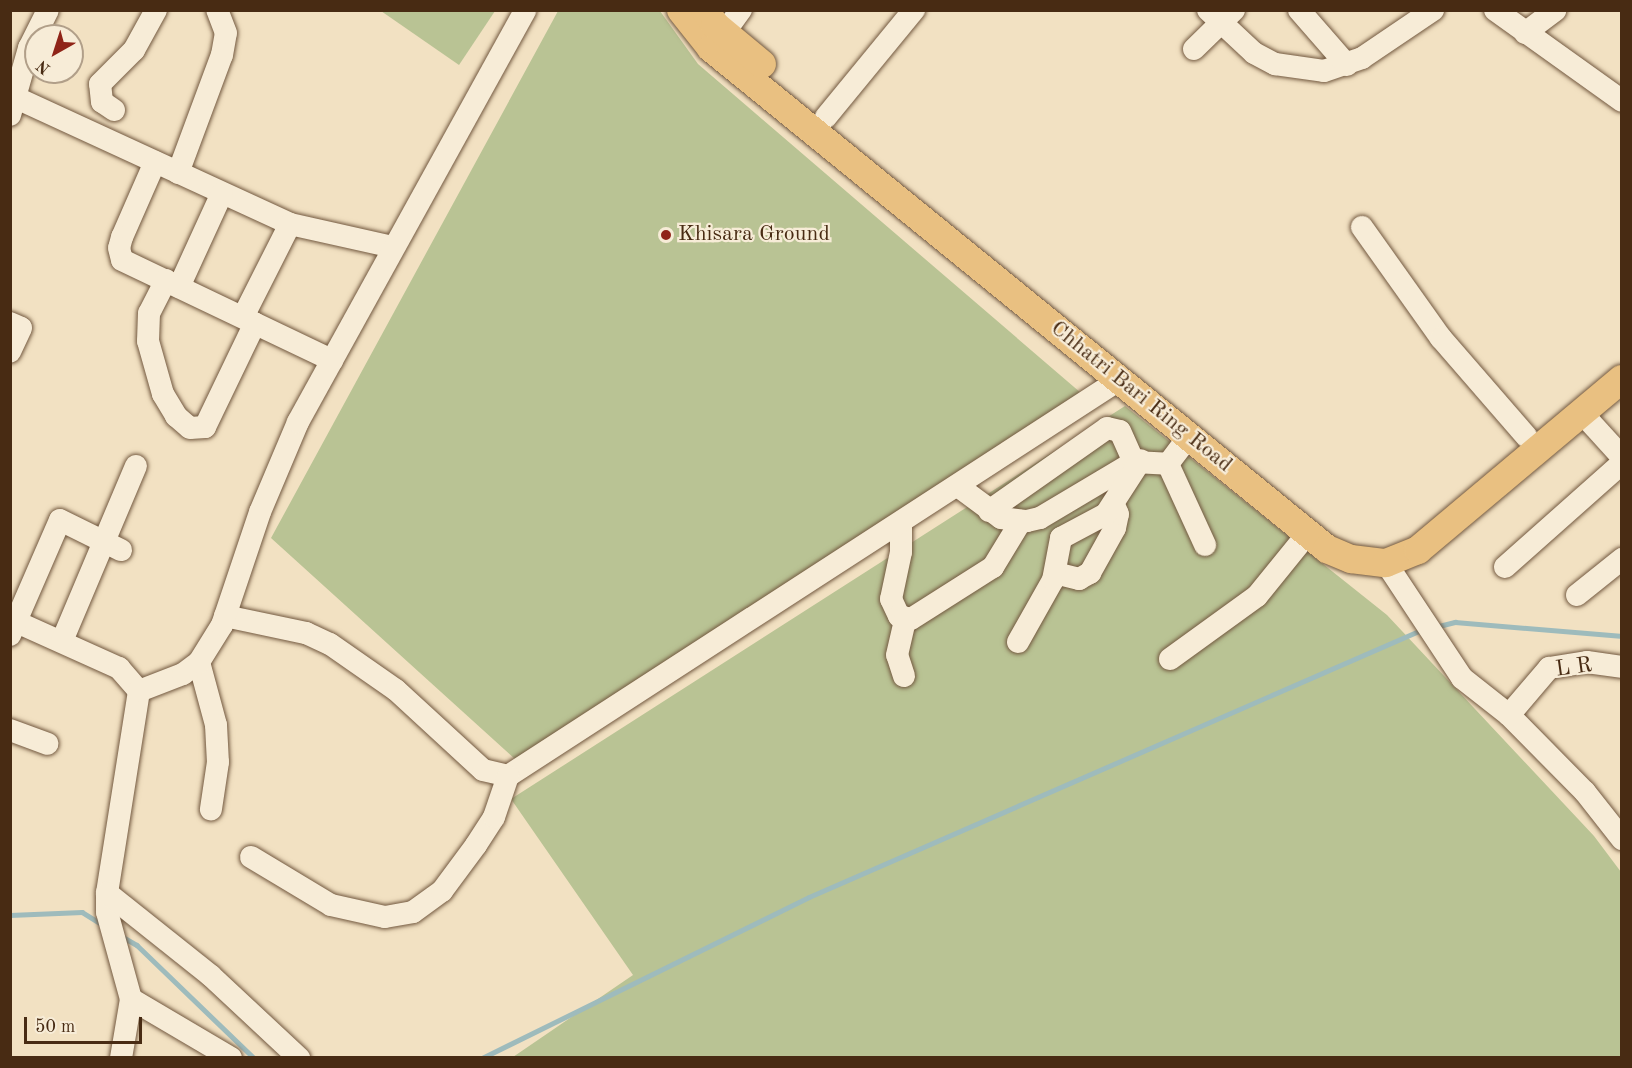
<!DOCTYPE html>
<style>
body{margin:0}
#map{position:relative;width:1632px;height:1068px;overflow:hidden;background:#f2e1c2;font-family:"Old Standard TT",serif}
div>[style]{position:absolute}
.green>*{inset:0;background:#b9c394}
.stream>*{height:4.5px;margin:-2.25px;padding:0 2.25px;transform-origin:2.25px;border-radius:2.25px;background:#9ebbbc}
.roads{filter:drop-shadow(0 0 2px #72583f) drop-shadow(0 0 2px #72583f)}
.minor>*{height:22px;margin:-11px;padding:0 11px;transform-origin:11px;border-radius:11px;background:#f7ecd7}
.major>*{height:28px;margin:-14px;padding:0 14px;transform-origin:14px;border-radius:14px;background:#e9c081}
.dots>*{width:16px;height:16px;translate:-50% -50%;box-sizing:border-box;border:3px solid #f7ecd7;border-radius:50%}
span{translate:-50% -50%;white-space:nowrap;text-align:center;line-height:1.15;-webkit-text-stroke:4.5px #f7ecd7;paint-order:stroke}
.poi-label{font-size:22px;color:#482b13}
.left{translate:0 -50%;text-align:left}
.street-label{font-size:22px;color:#482b13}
.frame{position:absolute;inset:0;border:12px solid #482b13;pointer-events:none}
.north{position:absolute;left:24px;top:24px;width:60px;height:60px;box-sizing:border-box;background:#f7ecd7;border:2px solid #b19f89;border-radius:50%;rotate:219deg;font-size:16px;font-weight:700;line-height:24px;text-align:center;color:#482b13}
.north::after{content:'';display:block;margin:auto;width:21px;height:27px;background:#8f2418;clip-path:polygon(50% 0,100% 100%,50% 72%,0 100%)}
.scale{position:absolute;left:24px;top:1017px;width:118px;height:27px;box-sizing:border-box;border:3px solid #482b13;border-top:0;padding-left:8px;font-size:18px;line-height:21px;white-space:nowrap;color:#482b13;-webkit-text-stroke:4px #f7ecd7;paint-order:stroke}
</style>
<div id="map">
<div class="green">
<i style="clip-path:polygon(381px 11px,495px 11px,459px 65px)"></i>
<i style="clip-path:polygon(558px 11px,660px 11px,698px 64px,1095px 405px,515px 759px,271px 538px)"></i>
<i style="clip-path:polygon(1125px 406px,1387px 615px,1594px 836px,1621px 872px,1621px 1057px,513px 1057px,633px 975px,511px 799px)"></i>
</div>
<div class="stream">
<i style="left:1435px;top:627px;width:21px;rotate:-14deg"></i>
<i style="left:1455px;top:622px;width:168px;rotate:4.8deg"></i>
<i style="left:10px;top:915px;width:72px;rotate:-2.4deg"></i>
<i style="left:82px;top:912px;width:25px;rotate:32deg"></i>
<i style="left:123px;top:937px;width:16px;rotate:30deg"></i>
<i style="left:137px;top:945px;width:163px;rotate:44deg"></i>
<i style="left:482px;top:1058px;width:364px;rotate:-26.2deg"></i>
<i style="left:809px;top:897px;width:668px;rotate:-23.57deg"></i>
</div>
<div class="roads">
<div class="minor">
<i style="left:1208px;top:10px;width:63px;rotate:43.1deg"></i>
<i style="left:1254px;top:53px;width:24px;rotate:28deg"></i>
<i style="left:1275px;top:64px;width:49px;rotate:8.1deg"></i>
<i style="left:1324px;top:71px;width:40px;rotate:-18.9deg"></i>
<i style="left:1362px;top:58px;width:86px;rotate:-34.1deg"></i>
<i style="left:1299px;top:10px;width:73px;rotate:48.9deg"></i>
<i style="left:1495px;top:10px;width:156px;rotate:35.6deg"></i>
<i style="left:724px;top:33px;width:29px;rotate:-54deg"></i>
<i style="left:1525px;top:33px;width:38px;rotate:-37deg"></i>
<i style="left:1194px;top:49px;width:56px;rotate:-44.3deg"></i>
<i style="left:10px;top:95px;width:308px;rotate:24.7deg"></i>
<i style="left:290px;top:224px;width:106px;rotate:12.6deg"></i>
<i style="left:114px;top:110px;width:14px;rotate:-146deg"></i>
<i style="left:102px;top:102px;width:18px;rotate:-96deg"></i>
<i style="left:100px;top:84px;width:48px;rotate:-45deg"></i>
<i style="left:134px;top:50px;width:46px;rotate:-61.2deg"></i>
<i style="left:10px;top:115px;width:70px;rotate:-74.2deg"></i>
<i style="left:29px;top:48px;width:42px;rotate:-63.4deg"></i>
<i style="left:826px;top:117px;width:139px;rotate:-50.6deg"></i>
<i style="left:155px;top:162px;width:82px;rotate:113.7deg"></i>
<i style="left:122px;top:237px;width:11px;rotate:105deg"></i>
<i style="left:119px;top:248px;width:12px;rotate:76deg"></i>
<i style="left:122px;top:260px;width:233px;rotate:25.5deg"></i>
<i style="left:178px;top:173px;width:126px;rotate:-69.6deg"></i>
<i style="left:222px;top:55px;width:22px;rotate:-80deg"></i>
<i style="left:226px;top:33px;width:25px;rotate:-111deg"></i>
<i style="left:1362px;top:227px;width:136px;rotate:54.6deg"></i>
<i style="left:1441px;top:338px;width:130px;rotate:49.1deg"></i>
<i style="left:166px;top:280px;width:37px;rotate:117deg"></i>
<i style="left:149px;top:313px;width:28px;rotate:92deg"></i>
<i style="left:148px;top:341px;width:55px;rotate:74.2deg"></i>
<i style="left:163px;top:394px;width:26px;rotate:59deg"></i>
<i style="left:176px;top:416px;width:18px;rotate:41deg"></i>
<i style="left:190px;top:428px;width:15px;rotate:-4deg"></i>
<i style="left:205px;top:427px;width:115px;rotate:-64.3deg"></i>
<i style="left:179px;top:287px;width:103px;rotate:-65.4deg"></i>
<i style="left:243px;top:317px;width:104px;rotate:-63.2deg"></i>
<i style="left:10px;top:323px;width:12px;rotate:24deg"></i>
<i style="left:21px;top:328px;width:26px;rotate:115deg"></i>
<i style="left:1581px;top:412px;width:61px;rotate:47.7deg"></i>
<i style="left:1168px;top:464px;width:89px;rotate:65.4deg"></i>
<i style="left:959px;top:487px;width:52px;rotate:36.4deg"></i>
<i style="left:1001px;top:518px;width:26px;rotate:7deg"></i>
<i style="left:1027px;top:521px;width:13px;rotate:-13deg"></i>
<i style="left:1040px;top:518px;width:109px;rotate:-30.8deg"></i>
<i style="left:1134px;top:462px;width:34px;rotate:3deg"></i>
<i style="left:1168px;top:464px;width:35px;rotate:-53deg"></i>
<i style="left:989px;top:511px;width:144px;rotate:-35.1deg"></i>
<i style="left:1107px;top:428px;width:13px;rotate:13deg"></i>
<i style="left:1120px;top:431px;width:34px;rotate:66deg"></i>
<i style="left:901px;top:524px;width:28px;rotate:90deg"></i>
<i style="left:901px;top:552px;width:48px;rotate:102deg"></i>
<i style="left:891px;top:599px;width:19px;rotate:65deg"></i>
<i style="left:899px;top:616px;width:12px;rotate:14deg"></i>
<i style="left:911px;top:619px;width:97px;rotate:-32.4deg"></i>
<i style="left:993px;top:567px;width:54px;rotate:-58.7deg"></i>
<i style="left:1386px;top:563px;width:138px;rotate:56.5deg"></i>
<i style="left:1462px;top:678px;width:60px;rotate:38.2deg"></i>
<i style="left:1509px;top:715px;width:108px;rotate:45.4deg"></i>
<i style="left:1585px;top:792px;width:60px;rotate:51.8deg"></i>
<i style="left:1505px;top:567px;width:157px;rotate:-41.6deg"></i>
<i style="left:1055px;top:573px;width:25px;rotate:14deg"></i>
<i style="left:1079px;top:579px;width:13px;rotate:-29deg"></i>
<i style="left:1090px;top:573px;width:51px;rotate:-60.9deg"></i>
<i style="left:1115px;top:528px;width:14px;rotate:-78deg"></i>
<i style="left:1118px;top:514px;width:10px;rotate:-114deg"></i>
<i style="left:1577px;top:595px;width:58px;rotate:-38.7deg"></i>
<i style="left:225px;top:616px;width:83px;rotate:11.9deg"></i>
<i style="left:306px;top:633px;width:26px;rotate:25deg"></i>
<i style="left:330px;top:644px;width:80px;rotate:34.9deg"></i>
<i style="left:396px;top:690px;width:118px;rotate:42.6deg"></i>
<i style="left:483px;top:770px;width:26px;rotate:13deg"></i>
<i style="left:508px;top:776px;width:728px;rotate:-32.95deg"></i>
<i style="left:10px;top:619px;width:120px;rotate:24.2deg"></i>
<i style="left:119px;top:668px;width:30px;rotate:49deg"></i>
<i style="left:139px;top:691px;width:205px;rotate:99deg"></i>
<i style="left:107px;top:893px;width:19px;rotate:90deg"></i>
<i style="left:107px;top:912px;width:90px;rotate:74.6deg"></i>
<i style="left:131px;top:999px;width:60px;rotate:99.6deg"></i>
<i style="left:10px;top:635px;width:125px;rotate:-66.5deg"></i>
<i style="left:60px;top:520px;width:68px;rotate:26.2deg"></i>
<i style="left:62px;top:641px;width:190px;rotate:-67.1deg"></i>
<i style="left:1018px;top:642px;width:71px;rotate:-60.6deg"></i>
<i style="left:1053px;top:580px;width:43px;rotate:-79.2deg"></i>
<i style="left:1061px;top:538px;width:51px;rotate:-28.1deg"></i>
<i style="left:1106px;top:514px;width:64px;rotate:-57.1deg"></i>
<i style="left:1170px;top:659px;width:107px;rotate:-35.9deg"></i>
<i style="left:1257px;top:596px;width:81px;rotate:-51deg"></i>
<i style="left:199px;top:662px;width:65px;rotate:74.9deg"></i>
<i style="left:216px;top:725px;width:37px;rotate:87deg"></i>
<i style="left:218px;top:762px;width:48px;rotate:98.5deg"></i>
<i style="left:904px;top:676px;width:22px;rotate:-108deg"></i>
<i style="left:897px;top:655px;width:37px;rotate:-77deg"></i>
<i style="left:139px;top:691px;width:47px;rotate:-21.1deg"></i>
<i style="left:183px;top:674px;width:20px;rotate:-37deg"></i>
<i style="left:199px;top:662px;width:44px;rotate:-58.1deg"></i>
<i style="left:222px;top:625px;width:119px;rotate:-71.4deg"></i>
<i style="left:260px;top:512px;width:98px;rotate:-67.1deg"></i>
<i style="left:298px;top:422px;width:470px;rotate:-61.1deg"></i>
<i style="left:1509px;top:715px;width:62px;rotate:-49.6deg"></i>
<i style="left:1549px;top:668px;width:38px;rotate:-9deg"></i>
<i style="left:1587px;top:662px;width:35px;rotate:8deg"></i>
<i style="left:10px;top:730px;width:40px;rotate:20.2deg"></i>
<i style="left:251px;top:857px;width:93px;rotate:31deg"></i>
<i style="left:331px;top:905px;width:55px;rotate:12.5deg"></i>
<i style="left:385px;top:917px;width:28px;rotate:-10deg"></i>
<i style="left:413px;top:912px;width:36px;rotate:-36deg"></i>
<i style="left:442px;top:891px;width:57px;rotate:-53.5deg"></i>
<i style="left:476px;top:845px;width:33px;rotate:-57deg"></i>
<i style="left:494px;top:817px;width:43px;rotate:-71.1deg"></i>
<i style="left:107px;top:893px;width:132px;rotate:38.5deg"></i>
<i style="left:210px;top:975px;width:122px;rotate:43deg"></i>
<i style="left:131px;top:999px;width:116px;rotate:30.5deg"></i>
</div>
<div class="major">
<i style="left:681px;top:10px;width:48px;rotate:51.7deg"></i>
<i style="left:711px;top:48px;width:794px;rotate:39.12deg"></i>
<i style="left:1327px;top:549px;width:26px;rotate:23deg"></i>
<i style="left:1351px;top:559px;width:35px;rotate:7deg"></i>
<i style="left:1386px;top:563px;width:35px;rotate:-22deg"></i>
<i style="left:1418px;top:550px;width:266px;rotate:-40deg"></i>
<i style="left:705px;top:10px;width:18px;rotate:56deg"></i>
<i style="left:715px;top:25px;width:61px;rotate:39.7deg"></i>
</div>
</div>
<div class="dots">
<i style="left:666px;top:235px;background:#8f2418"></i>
</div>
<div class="poi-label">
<span class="left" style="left:678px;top:235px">Khisara Ground</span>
</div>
<div class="street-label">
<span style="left:1141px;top:397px;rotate:39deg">Chhatri Bari Ring Road</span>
<span style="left:1574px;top:668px;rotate:-8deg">L R</span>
</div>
<div class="frame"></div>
<div class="north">N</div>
<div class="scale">50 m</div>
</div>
